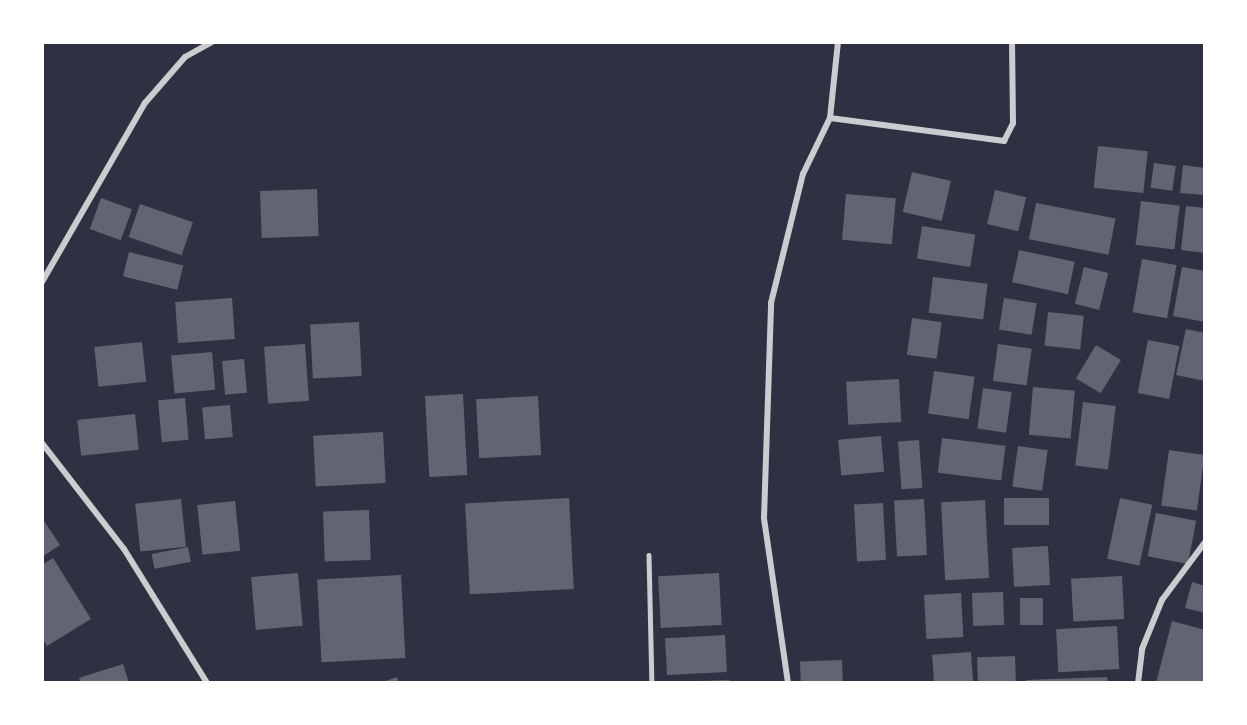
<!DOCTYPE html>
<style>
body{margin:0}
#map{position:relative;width:1247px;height:725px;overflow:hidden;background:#2d3142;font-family:"Crimson Pro",serif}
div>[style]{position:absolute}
.building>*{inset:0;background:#626471;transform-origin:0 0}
.service>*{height:4.5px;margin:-2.25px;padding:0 2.25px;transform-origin:2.25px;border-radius:2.25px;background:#caccd0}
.minor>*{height:6px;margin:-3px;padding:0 3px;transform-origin:3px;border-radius:3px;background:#caccd0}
span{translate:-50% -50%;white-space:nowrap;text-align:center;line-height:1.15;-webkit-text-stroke:4.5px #fff;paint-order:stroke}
.frame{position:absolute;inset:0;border:44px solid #fff;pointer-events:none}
</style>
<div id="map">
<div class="building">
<i style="left:1098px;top:146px;width:50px;height:42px;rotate:6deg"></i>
<i style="left:1154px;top:163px;width:22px;height:25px;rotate:8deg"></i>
<i style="clip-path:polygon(1183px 165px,1205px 168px,1205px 195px,1180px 193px)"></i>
<i style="left:912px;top:172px;width:40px;height:41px;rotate:13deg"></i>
<i style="left:317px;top:189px;width:47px;height:57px;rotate:88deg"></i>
<i style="left:995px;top:190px;width:32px;height:35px;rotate:13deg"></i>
<i style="left:846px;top:194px;width:50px;height:46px;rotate:5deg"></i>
<i style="left:101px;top:198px;width:33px;height:33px;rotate:20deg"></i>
<i style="left:1141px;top:201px;width:39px;height:44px;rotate:7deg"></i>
<i style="left:1036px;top:203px;width:81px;height:37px;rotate:11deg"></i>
<i style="left:140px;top:204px;width:56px;height:35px;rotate:19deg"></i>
<i style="clip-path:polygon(1186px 206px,1205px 208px,1205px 253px,1181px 250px)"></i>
<i style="left:922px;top:226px;width:54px;height:33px;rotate:9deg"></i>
<i style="left:1019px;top:250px;width:57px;height:33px;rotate:12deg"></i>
<i style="left:129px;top:252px;width:56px;height:25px;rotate:14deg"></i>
<i style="left:1142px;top:259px;width:35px;height:54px;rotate:10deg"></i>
<i style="left:1084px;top:267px;width:25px;height:38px;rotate:14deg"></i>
<i style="clip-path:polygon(1182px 267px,1205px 271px,1205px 322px,1173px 316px)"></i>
<i style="left:933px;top:277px;width:55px;height:36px;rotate:7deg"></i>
<i style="left:232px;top:298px;width:41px;height:57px;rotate:86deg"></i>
<i style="left:1004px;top:298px;width:33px;height:32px;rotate:9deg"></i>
<i style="left:1048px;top:312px;width:36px;height:34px;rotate:6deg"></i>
<i style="left:912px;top:318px;width:30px;height:37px;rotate:8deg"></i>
<i style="left:359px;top:322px;width:54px;height:49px;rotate:87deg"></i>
<i style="clip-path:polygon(1186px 329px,1205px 333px,1205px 381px,1176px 375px)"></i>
<i style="left:1148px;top:340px;width:32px;height:54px;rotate:11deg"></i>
<i style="left:142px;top:342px;width:40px;height:48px;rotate:84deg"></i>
<i style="left:305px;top:344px;width:57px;height:41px;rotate:86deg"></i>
<i style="left:998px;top:344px;width:34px;height:37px;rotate:8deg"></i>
<i style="left:1096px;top:345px;width:29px;height:39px;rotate:31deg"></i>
<i style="left:212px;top:352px;width:38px;height:41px;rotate:85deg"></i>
<i style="left:244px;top:359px;width:34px;height:22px;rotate:85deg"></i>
<i style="left:934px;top:371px;width:41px;height:43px;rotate:8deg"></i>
<i style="left:899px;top:379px;width:43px;height:53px;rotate:87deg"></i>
<i style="left:1033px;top:387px;width:42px;height:48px;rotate:5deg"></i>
<i style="left:983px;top:388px;width:29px;height:41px;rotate:8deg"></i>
<i style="left:463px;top:394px;width:81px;height:38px;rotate:87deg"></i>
<i style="left:538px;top:396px;width:59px;height:62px;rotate:87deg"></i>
<i style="left:185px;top:398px;width:42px;height:27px;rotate:85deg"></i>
<i style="left:1083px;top:402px;width:33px;height:64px;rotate:7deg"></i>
<i style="left:230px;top:405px;width:32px;height:28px;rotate:85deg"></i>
<i style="left:135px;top:414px;width:36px;height:58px;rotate:84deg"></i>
<i style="left:383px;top:432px;width:51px;height:70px;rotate:87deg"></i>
<i style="left:881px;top:436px;width:36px;height:43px;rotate:85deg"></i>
<i style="left:942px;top:438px;width:64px;height:35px;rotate:7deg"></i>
<i style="left:919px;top:440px;width:48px;height:21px;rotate:86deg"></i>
<i style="left:1018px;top:446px;width:30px;height:41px;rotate:8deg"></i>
<i style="left:1169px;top:450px;width:36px;height:56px;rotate:8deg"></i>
<i style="left:569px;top:498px;width:91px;height:104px;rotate:87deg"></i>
<i style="left:1004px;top:498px;width:45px;height:27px"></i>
<i style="left:1120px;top:498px;width:33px;height:62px;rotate:12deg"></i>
<i style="left:181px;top:499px;width:48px;height:46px;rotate:84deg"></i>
<i style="left:924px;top:499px;width:56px;height:30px;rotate:87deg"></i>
<i style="left:985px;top:500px;width:78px;height:44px;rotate:87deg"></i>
<i style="left:235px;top:501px;width:50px;height:38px;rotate:84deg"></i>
<i style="left:883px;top:503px;width:57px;height:29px;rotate:87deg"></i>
<i style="left:369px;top:510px;width:50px;height:46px;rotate:88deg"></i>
<i style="left:1156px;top:513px;width:41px;height:44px;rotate:11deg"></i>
<i style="clip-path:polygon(42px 518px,60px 545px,42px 557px)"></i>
<i style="left:1048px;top:546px;width:39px;height:36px;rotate:87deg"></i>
<i style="left:188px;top:547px;width:15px;height:37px;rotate:79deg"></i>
<i style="clip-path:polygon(53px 558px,91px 619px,47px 646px,42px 638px,42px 565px)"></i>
<i style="left:298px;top:573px;width:53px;height:47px;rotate:85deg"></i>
<i style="left:719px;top:573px;width:52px;height:61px;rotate:87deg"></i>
<i style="left:401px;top:575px;width:83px;height:84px;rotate:87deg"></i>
<i style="left:1122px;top:576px;width:43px;height:51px;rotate:87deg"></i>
<i style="clip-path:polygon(1192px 582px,1205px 586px,1205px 613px,1185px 608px)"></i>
<i style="left:1003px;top:592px;width:33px;height:31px;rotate:88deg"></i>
<i style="left:961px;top:593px;width:44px;height:37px;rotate:87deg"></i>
<i style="left:1020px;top:598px;width:23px;height:27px"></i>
<i style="clip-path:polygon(1172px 621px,1205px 630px,1203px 683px,1156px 683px)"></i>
<i style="left:1117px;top:626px;width:43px;height:61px;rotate:87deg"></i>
<i style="left:725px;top:635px;width:37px;height:60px;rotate:87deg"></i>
<i style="left:971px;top:652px;width:31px;height:39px;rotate:86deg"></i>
<i style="left:1015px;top:656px;width:27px;height:38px;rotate:88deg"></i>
<i style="left:842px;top:660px;width:23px;height:42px;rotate:88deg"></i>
<i style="clip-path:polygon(123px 664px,129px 683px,81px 683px,79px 678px)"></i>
<i style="clip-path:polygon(397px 677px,399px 683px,380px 683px)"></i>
<i style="clip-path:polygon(1107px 677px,1108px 683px,1026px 683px,1026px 680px)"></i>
<i style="clip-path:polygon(729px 680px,730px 683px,698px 683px,698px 681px)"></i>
</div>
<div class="service">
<i style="left:649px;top:555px;width:128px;rotate:88.7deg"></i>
</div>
<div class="minor">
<i style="left:830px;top:118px;width:176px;rotate:7.5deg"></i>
<i style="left:1004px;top:141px;width:20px;rotate:-63deg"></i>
<i style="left:1013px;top:123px;width:81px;rotate:-90.7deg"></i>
<i style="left:42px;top:282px;width:207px;rotate:-60.1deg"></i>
<i style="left:145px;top:103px;width:61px;rotate:-49deg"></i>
<i style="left:185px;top:57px;width:31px;rotate:-29deg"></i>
<i style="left:42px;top:443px;width:134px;rotate:52.3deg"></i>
<i style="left:124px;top:549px;width:158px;rotate:58.2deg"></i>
<i style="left:788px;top:683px;width:167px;rotate:-98.3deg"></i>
<i style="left:764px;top:518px;width:215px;rotate:-88.1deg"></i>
<i style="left:771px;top:303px;width:133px;rotate:-76.1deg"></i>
<i style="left:803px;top:174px;width:62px;rotate:-64.3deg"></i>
<i style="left:830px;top:118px;width:76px;rotate:-84deg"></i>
<i style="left:1138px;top:683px;width:34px;rotate:-83deg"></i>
<i style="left:1142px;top:649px;width:53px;rotate:-67.8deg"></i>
<i style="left:1162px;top:600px;width:72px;rotate:-53.4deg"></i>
</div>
<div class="frame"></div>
</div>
